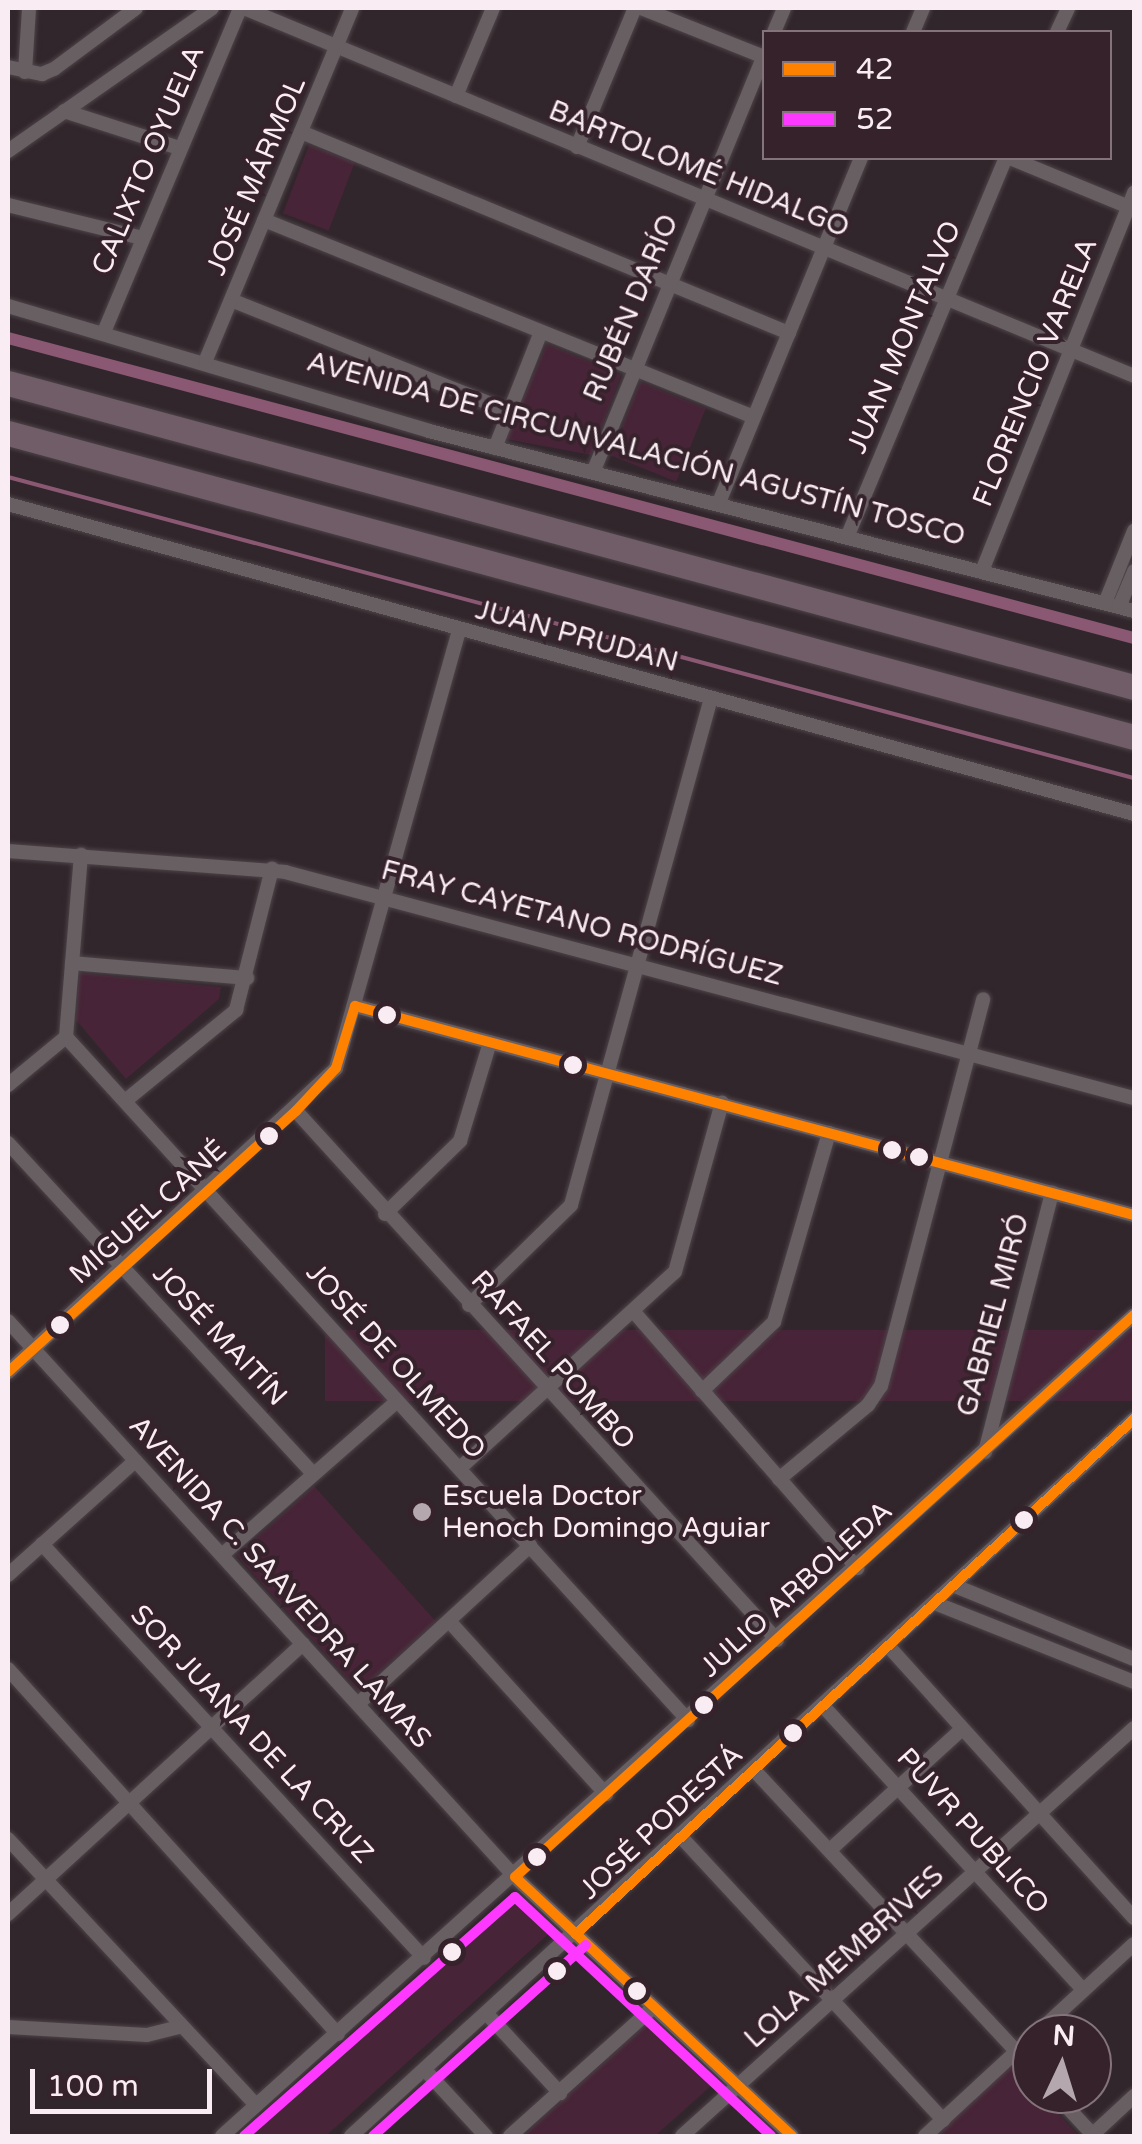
<!DOCTYPE html>
<meta charset="utf-8">
<style>
body{margin:0}
#map{position:relative;width:1142px;height:2144px;overflow:hidden;background:#31262b;font-family:"Varela Round",sans-serif}
div>[style]{position:absolute}
.green>*{inset:0;background:#472437;transform-origin:0 0}
.stream>*{height:4px;margin:-2px;padding:0 2px;transform-origin:2px;border-radius:2px;background:#8a5873}
.canal>*{height:12px;margin:-6px;padding:0 6px;transform-origin:6px;border-radius:6px;background:#8a5873}
.roads{filter:drop-shadow(0 0 2px #4d4449) drop-shadow(0 0 2px #4d4449)}
.minor>*{height:14px;margin:-7px;padding:0 7px;transform-origin:7px;border-radius:7px;background:#685f63}
.motorway>*{height:25px;margin:-12.5px;padding:0 12.5px;transform-origin:12.5px;border-radius:12.5px;background:#705d67}
.bus-1>*{height:10px;margin:-5px;padding:0 5px;transform-origin:5px;border-radius:5px;background:#ff8100}
.bus-2>*{height:10px;margin:-5px;padding:0 5px;transform-origin:5px;border-radius:5px;background:#fe39ff}
.dots>*{width:28px;height:28px;translate:-50% -50%;box-sizing:border-box;border:5px solid #35222b;border-radius:50%}
span{translate:-50% -50%;white-space:nowrap;text-align:center;line-height:1.15;-webkit-text-stroke:8px #35222b;paint-order:stroke}
.street-label{font-size:28px;color:#faecf3}
.poi-label{font-size:28px;color:#faecf3}
.left{translate:0 -50%;text-align:left}
.frame{position:absolute;inset:0;border:10px solid #faecf3;pointer-events:none}
.legend{position:absolute;left:762px;top:30px;width:350px;height:130px;box-sizing:border-box;background:#35222b;border:2px solid #84737b;margin:0;padding:12px 18px;list-style:none;font-size:30px;color:#faecf3}
.legend li{display:flex;align-items:center;gap:20px;height:50px}
.legend b{width:50px;border:2px solid #84737b}
.north{position:absolute;left:1012px;top:2014px;width:100px;height:100px;box-sizing:border-box;background:#35222b;border:2px solid #84737b;border-radius:50%;rotate:4deg;font-size:28px;font-weight:700;line-height:40px;text-align:center;color:#faecf3}
.north::after{content:'';display:block;margin:auto;width:35px;height:45px;background:#b4a7ad;clip-path:polygon(50% 0,100% 100%,50% 72%,0 100%)}
.scale{position:absolute;left:30px;top:2069px;width:182px;height:45px;box-sizing:border-box;border:5px solid #faecf3;border-top:0;padding-left:12px;font-size:30px;line-height:35px;white-space:nowrap;color:#faecf3;-webkit-text-stroke:8px #35222b;paint-order:stroke}
</style>
<div id="map">
<div class="green">
<i style="left:309px;top:145px;width:49px;height:73px;rotate:21deg"></i>
<i style="clip-path:polygon(547px 344px,621px 375px,591px 455px,505px 439px)"></i>
<i style="left:640px;top:382px;width:71px;height:79px;rotate:22deg"></i>
<i style="clip-path:polygon(79px 973px,221px 987px,219px 999px,126px 1079px,76px 1020px)"></i>
<i style="left:1134px;top:1330px;width:71px;height:809px;rotate:90deg"></i>
<i style="left:314px;top:1486px;width:182px;height:104px;rotate:48deg"></i>
<i style="clip-path:polygon(512px 1893px,553px 1930px,326px 2136px,237px 2136px)"></i>
<i style="clip-path:polygon(652px 2019px,712px 2085px,655px 2136px,523px 2136px)"></i>
<i style="clip-path:polygon(1013px 2064px,1032px 2094px,1040px 2094px,1077px 2134px,935px 2136px)"></i>
</div>
<div class="stream">
<i style="left:8px;top:477px;width:1166px;rotate:14.97deg"></i>
</div>
<div class="canal">
<i style="left:8px;top:338px;width:1165px;rotate:14.92deg"></i>
</div>
<div class="roads">
<div class="minor">
<i style="left:244px;top:8px;width:963px;rotate:22.46deg"></i>
<i style="left:641px;top:8px;width:132px;rotate:21.7deg"></i>
<i style="left:774px;top:32px;width:26px;rotate:-67deg"></i>
<i style="left:913px;top:32px;width:26px;rotate:-67deg"></i>
<i style="left:1057px;top:32px;width:26px;rotate:-65deg"></i>
<i style="left:8px;top:67px;width:35px;rotate:12deg"></i>
<i style="left:42px;top:74px;width:13px;rotate:-23deg"></i>
<i style="left:54px;top:69px;width:102px;rotate:-36.6deg"></i>
<i style="left:25px;top:72px;width:64px;rotate:-86.4deg"></i>
<i style="left:456px;top:96px;width:95px;rotate:-67.2deg"></i>
<i style="left:64px;top:111px;width:121px;rotate:17.8deg"></i>
<i style="left:301px;top:132px;width:528px;rotate:22.39deg"></i>
<i style="left:577px;top:147px;width:151px;rotate:-67.4deg"></i>
<i style="left:8px;top:151px;width:249px;rotate:-35deg"></i>
<i style="left:1010px;top:158px;width:134px;rotate:22.4deg"></i>
<i style="left:8px;top:205px;width:138px;rotate:13.8deg"></i>
<i style="left:264px;top:220px;width:528px;rotate:21.9deg"></i>
<i style="left:231px;top:300px;width:298px;rotate:21.8deg"></i>
<i style="left:8px;top:306px;width:439px;rotate:16.5deg"></i>
<i style="left:429px;top:431px;width:728px;rotate:14.32deg"></i>
<i style="left:104px;top:332px;width:351px;rotate:-67.2deg"></i>
<i style="left:205px;top:362px;width:383px;rotate:-67.4deg"></i>
<i style="left:495px;top:448px;width:125px;rotate:-68.4deg"></i>
<i style="left:594px;top:470px;width:448px;rotate:-67.7deg"></i>
<i style="left:720px;top:500px;width:370px;rotate:-67.6deg"></i>
<i style="left:8px;top:504px;width:1168px;rotate:15.39deg"></i>
<i style="left:848px;top:535px;width:409px;rotate:-67.3deg"></i>
<i style="left:982px;top:571px;width:408px;rotate:-68.1deg"></i>
<i style="left:1105px;top:603px;width:78px;rotate:-68.1deg"></i>
<i style="left:1119px;top:607px;width:39px;rotate:-67deg"></i>
<i style="left:8px;top:851px;width:278px;rotate:4.3deg"></i>
<i style="left:285px;top:872px;width:879px;rotate:14.91deg"></i>
<i style="left:72px;top:963px;width:176px;rotate:4.9deg"></i>
<i style="left:355px;top:1006px;width:807px;rotate:15.02deg"></i>
<i style="left:66px;top:1037px;width:924px;rotate:47.68deg"></i>
<i style="left:8px;top:1085px;width:75px;rotate:-39.6deg"></i>
<i style="left:66px;top:1037px;width:183px;rotate:-85.3deg"></i>
<i style="left:125px;top:1101px;width:144px;rotate:-39.3deg"></i>
<i style="left:236px;top:1010px;width:146px;rotate:-75.7deg"></i>
<i style="left:296px;top:1111px;width:715px;rotate:47.72deg"></i>
<i style="left:8px;top:1143px;width:450px;rotate:47.3deg"></i>
<i style="left:385px;top:1214px;width:105px;rotate:-44.2deg"></i>
<i style="left:460px;top:1141px;width:103px;rotate:-73.1deg"></i>
<i style="left:469px;top:1305px;width:143px;rotate:-44.4deg"></i>
<i style="left:571px;top:1205px;width:526px;rotate:-74.56deg"></i>
<i style="left:634px;top:1312px;width:340px;rotate:48.9deg"></i>
<i style="left:8px;top:1321px;width:752px;rotate:47.64deg"></i>
<i style="left:515px;top:1877px;width:379px;rotate:43.1deg"></i>
<i style="left:8px;top:1372px;width:447px;rotate:-42.8deg"></i>
<i style="left:336px;top:1068px;width:455px;rotate:-74.3deg"></i>
<i style="left:702px;top:1391px;width:100px;rotate:-43.8deg"></i>
<i style="left:774px;top:1322px;width:197px;rotate:-73.8deg"></i>
<i style="left:985px;top:1452px;width:268px;rotate:-75.5deg"></i>
<i style="left:460px;top:1468px;width:291px;rotate:-42.4deg"></i>
<i style="left:675px;top:1272px;width:176px;rotate:-74.5deg"></i>
<i style="left:779px;top:1479px;width:116px;rotate:-39.7deg"></i>
<i style="left:868px;top:1405px;width:23px;rotate:-56deg"></i>
<i style="left:881px;top:1386px;width:400px;rotate:-75.2deg"></i>
<i style="left:42px;top:1544px;width:563px;rotate:47.3deg"></i>
<i style="left:222px;top:1555px;width:233px;rotate:-41.3deg"></i>
<i style="left:8px;top:1575px;width:171px;rotate:-41.9deg"></i>
<i style="left:955px;top:1586px;width:193px;rotate:22.2deg"></i>
<i style="left:937px;top:1604px;width:212px;rotate:21.6deg"></i>
<i style="left:449px;top:1621px;width:234px;rotate:47.8deg"></i>
<i style="left:890px;top:1648px;width:364px;rotate:47.9deg"></i>
<i style="left:8px;top:1669px;width:492px;rotate:47.9deg"></i>
<i style="left:358px;top:1704px;width:234px;rotate:-42.6deg"></i>
<i style="left:824px;top:1707px;width:384px;rotate:47.5deg"></i>
<i style="left:754px;top:1770px;width:408px;rotate:47deg"></i>
<i style="left:8px;top:1839px;width:364px;rotate:47deg"></i>
<i style="left:683px;top:1839px;width:383px;rotate:47.2deg"></i>
<i style="left:831px;top:1849px;width:178px;rotate:-42.5deg"></i>
<i style="left:8px;top:1914px;width:400px;rotate:-42.5deg"></i>
<i style="left:487px;top:2014px;width:108px;rotate:47.3deg"></i>
<i style="left:8px;top:2027px;width:139px;rotate:3.3deg"></i>
<i style="left:147px;top:2035px;width:36px;rotate:-14deg"></i>
<i style="left:1036px;top:2034px;width:133px;rotate:-42.6deg"></i>
<i style="left:425px;top:2070px;width:90px;rotate:47.3deg"></i>
<i style="left:1055px;top:2094px;width:57px;rotate:47.1deg"></i>
<i style="left:222px;top:2136px;width:1227px;rotate:-41.99deg"></i>
<i style="left:351px;top:2136px;width:1062px;rotate:-42.48deg"></i>
<i style="left:510px;top:2136px;width:193px;rotate:-41.9deg"></i>
<i style="left:682px;top:2136px;width:609px;rotate:-42.07deg"></i>
<i style="left:925px;top:2136px;width:146px;rotate:-42.8deg"></i>
<i style="left:1091px;top:2136px;width:59px;rotate:-42.9deg"></i>
</div>
<div class="motorway">
<i style="left:8px;top:383px;width:1166px;rotate:15.11deg"></i>
<i style="left:8px;top:433px;width:1166px;rotate:15.11deg"></i>
</div>
</div>
<div class="bus-1">
<i style="left:355px;top:1006px;width:807px;rotate:15.02deg"></i>
<i style="left:8px;top:1372px;width:389px;rotate:-42.2deg"></i>
<i style="left:296px;top:1111px;width:59px;rotate:-47.1deg"></i>
<i style="left:336px;top:1068px;width:65px;rotate:-73deg"></i>
<i style="left:576px;top:1934px;width:759px;rotate:-42.71deg"></i>
<i style="left:792px;top:2136px;width:379px;rotate:-136.9deg"></i>
<i style="left:515px;top:1877px;width:836px;rotate:-42.24deg"></i>
</div>
<div class="bus-2">
<i style="left:244px;top:2136px;width:361px;rotate:-41.4deg"></i>
<i style="left:515px;top:1897px;width:350px;rotate:43deg"></i>
<i style="left:373px;top:2136px;width:286px;rotate:-41.9deg"></i>
</div>
<div class="dots">
<i style="left:387px;top:1015px;background:#faecf3"></i>
<i style="left:573px;top:1065px;background:#faecf3"></i>
<i style="left:269px;top:1136px;background:#faecf3"></i>
<i style="left:892px;top:1150px;background:#faecf3"></i>
<i style="left:919px;top:1157px;background:#faecf3"></i>
<i style="left:60px;top:1325px;background:#faecf3"></i>
<i style="left:422px;top:1512px;background:#b4a7ad"></i>
<i style="left:1024px;top:1520px;background:#faecf3"></i>
<i style="left:704px;top:1705px;background:#faecf3"></i>
<i style="left:793px;top:1733px;background:#faecf3"></i>
<i style="left:537px;top:1857px;background:#faecf3"></i>
<i style="left:452px;top:1952px;background:#faecf3"></i>
<i style="left:557px;top:1971px;background:#faecf3"></i>
<i style="left:637px;top:1991px;background:#faecf3"></i>
</div>
<div class="street-label">
<span style="left:148px;top:160px;rotate:-67deg">CALIXTO OYUELA</span>
<span style="left:699px;top:169px;rotate:22deg">BARTOLOMÉ HIDALGO</span>
<span style="left:256px;top:176px;rotate:-67deg">JOSÉ MÁRMOL</span>
<span style="left:631px;top:308px;rotate:-67deg">RUBÉN DARÍO</span>
<span style="left:904px;top:337px;rotate:-67deg">JUAN MONTALVO</span>
<span style="left:1035px;top:372px;rotate:-68deg">FLORENCIO VARELA</span>
<span style="left:636px;top:449px;rotate:15deg">AVENIDA DE CIRCUNVALACIÓN AGUSTÍN TOSCO</span>
<span style="left:577px;top:636px;rotate:15deg">JUAN PRUDAN</span>
<span style="left:582px;top:923px;rotate:15deg">FRAY CAYETANO RODRÍGUEZ</span>
<span style="left:148px;top:1212px;rotate:-42deg">MIGUEL CANÉ</span>
<span style="left:993px;top:1315px;rotate:-75deg">GABRIEL MIRÓ</span>
<span style="left:220px;top:1335px;rotate:47deg">JOSÉ MAITÍN</span>
<span style="left:553px;top:1360px;rotate:48deg">RAFAEL POMBO</span>
<span style="left:396px;top:1361px;rotate:48deg">JOSÉ DE OLMEDO</span>
<span style="left:280px;top:1582px;rotate:48deg">AVENIDA C. SAAVEDRA LAMAS</span>
<span style="left:796px;top:1589px;rotate:-42deg">JULIO ARBOLEDA</span>
<span style="left:252px;top:1734px;rotate:47deg">SOR JUANA DE LA CRUZ</span>
<span style="left:661px;top:1822px;rotate:-43deg">JOSÉ PODESTÁ</span>
<span style="left:973px;top:1831px;rotate:48deg">PUVR PUBLICO</span>
<span style="left:844px;top:1957px;rotate:-42deg">LOLA MEMBRIVES</span>
</div>
<div class="poi-label">
<span class="left" style="left:442px;top:1512px">Escuela Doctor<br>Henoch Domingo Aguiar</span>
</div>
<div class="frame"></div>
<ul class="legend">
<li><b style="height:12px;background:#ff8100"></b>42</li>
<li><b style="height:12px;background:#fe39ff"></b>52</li>
</ul>
<div class="north">N</div>
<div class="scale">100 m</div>
</div>
